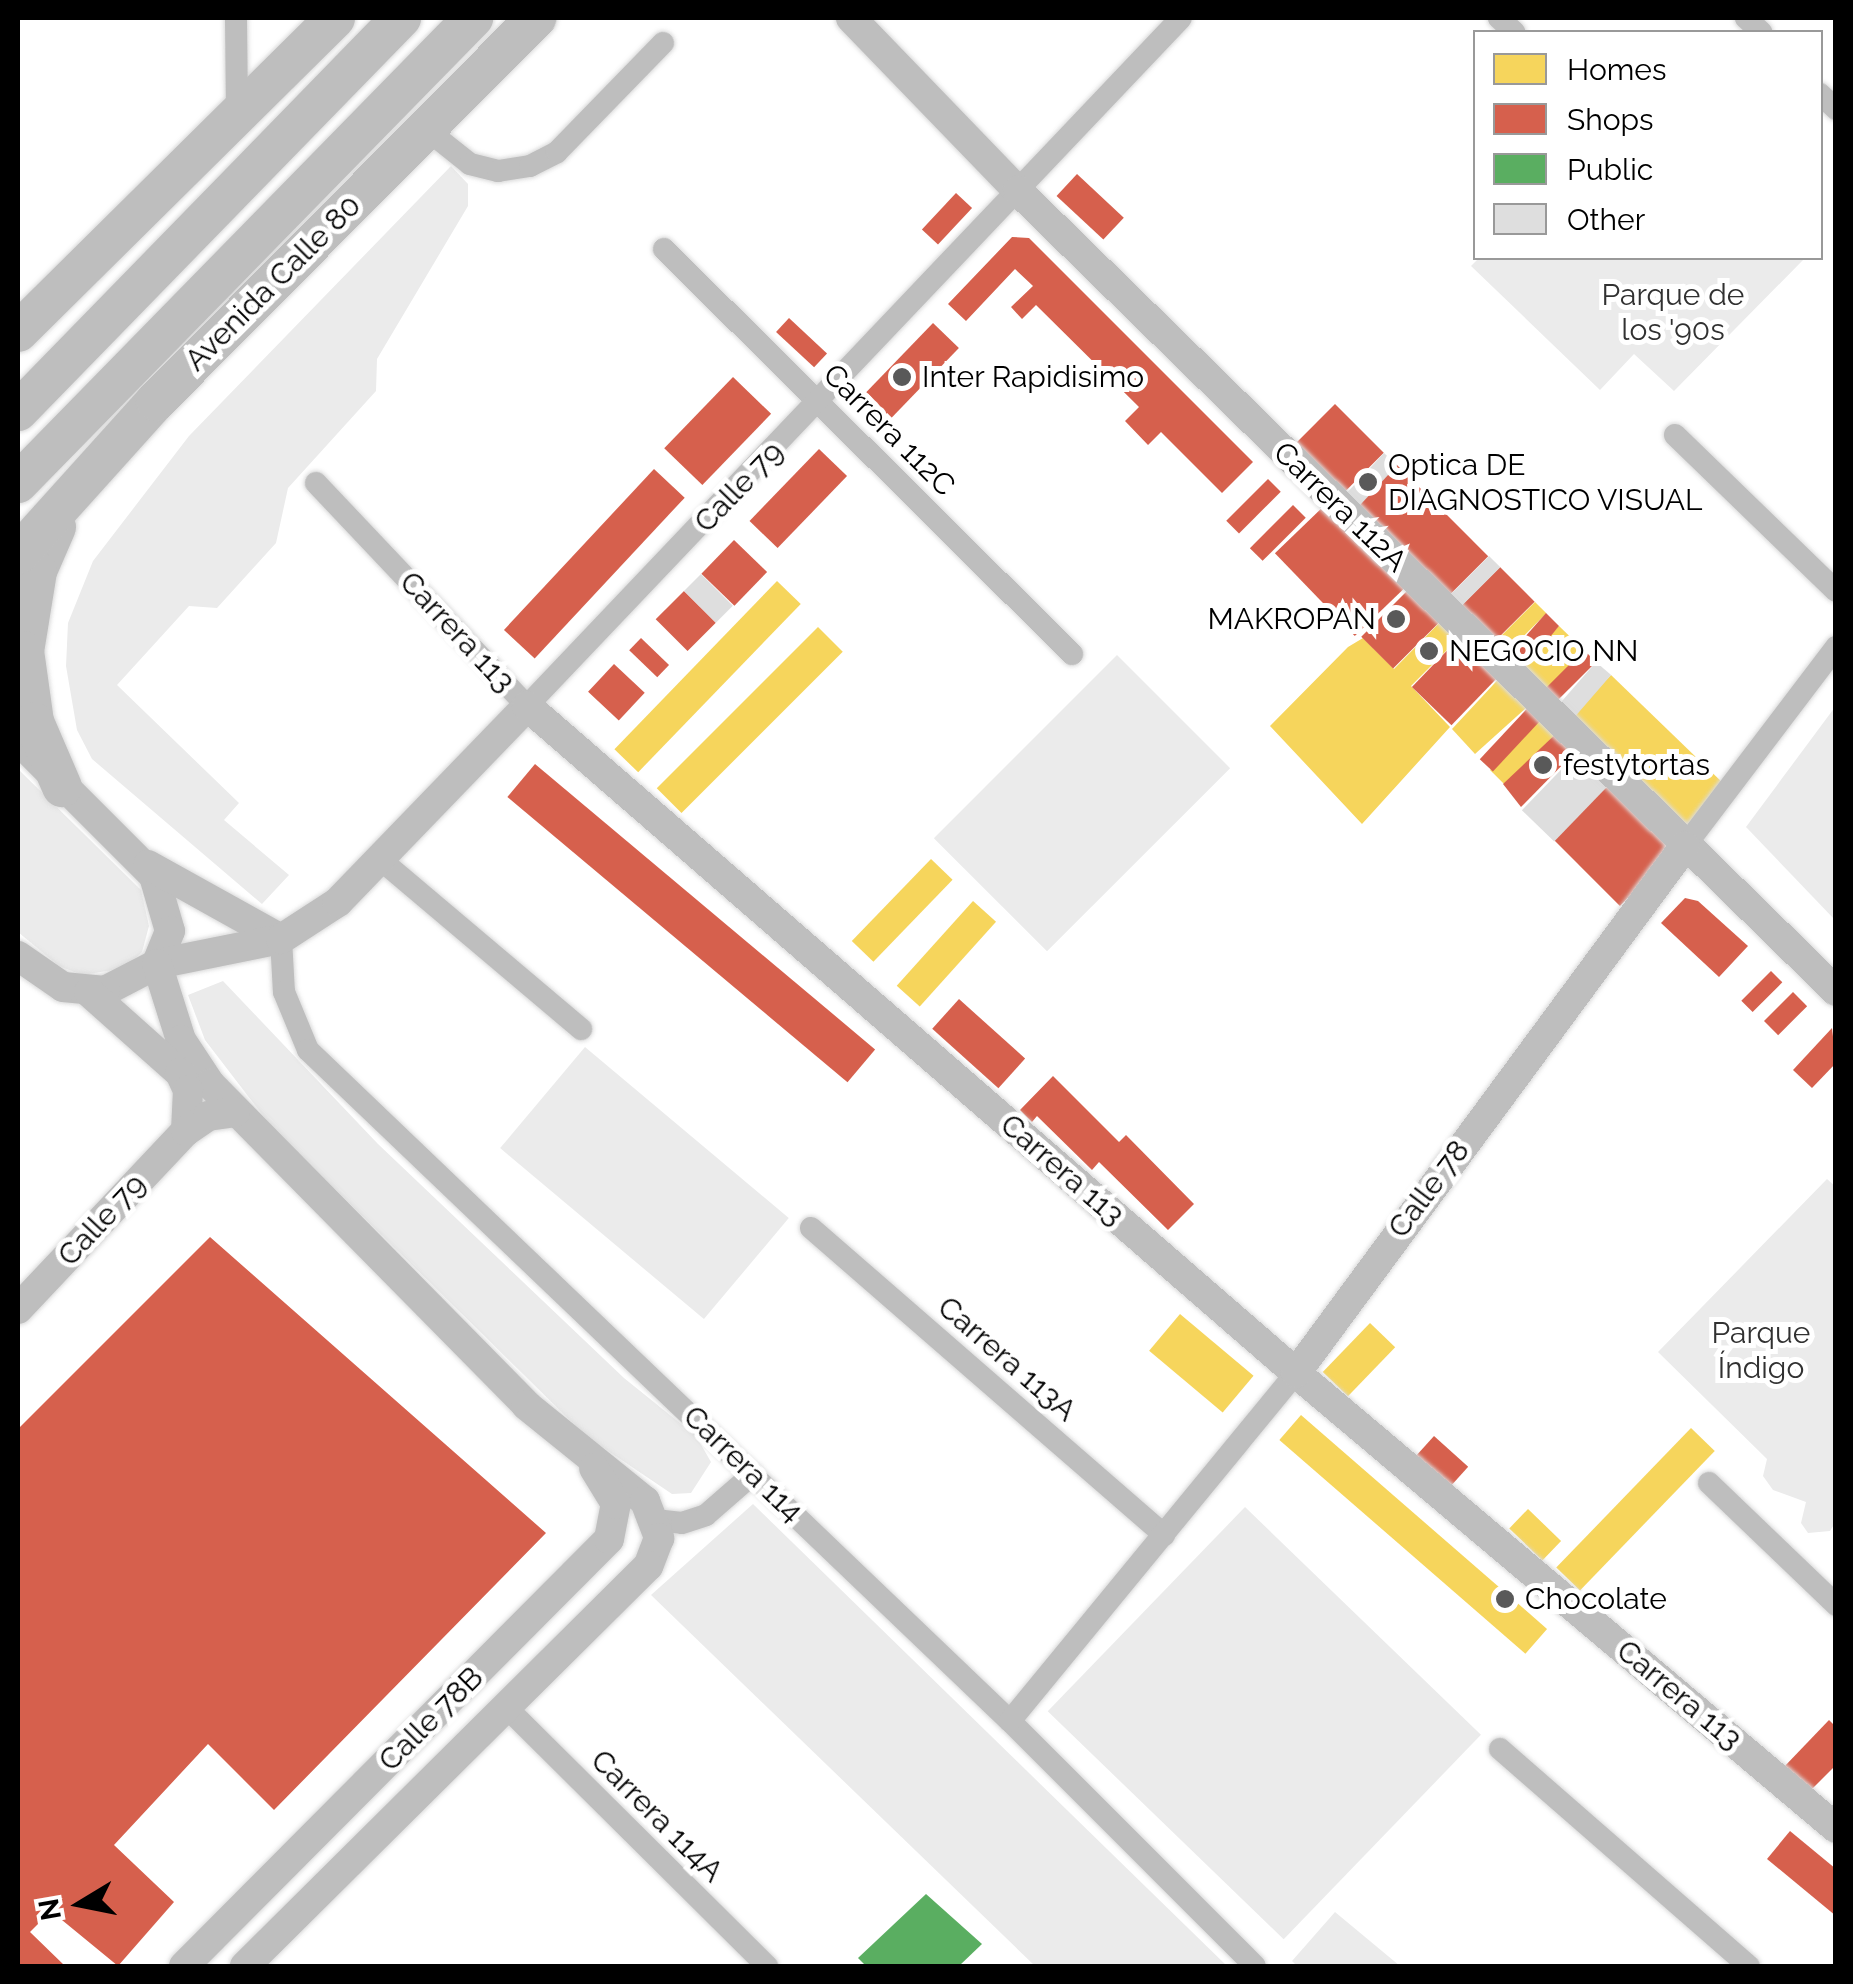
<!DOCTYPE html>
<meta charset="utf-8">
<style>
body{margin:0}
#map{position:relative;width:1853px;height:1984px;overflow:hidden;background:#fff;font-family:Raleway,sans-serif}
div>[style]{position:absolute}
.green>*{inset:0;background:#ebebeb;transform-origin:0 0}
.homes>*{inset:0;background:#f6d55c;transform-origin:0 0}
.shops>*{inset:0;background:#d6604d;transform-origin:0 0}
.public>*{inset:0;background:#5aae61}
.building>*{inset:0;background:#dedede;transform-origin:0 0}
.roads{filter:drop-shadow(0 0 2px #dbdbdb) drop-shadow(0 0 2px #dbdbdb)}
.minor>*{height:22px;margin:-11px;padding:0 11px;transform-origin:11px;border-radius:11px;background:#bebebe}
.tertiary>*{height:30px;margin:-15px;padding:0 15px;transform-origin:15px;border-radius:15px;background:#bebebe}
.trunk>*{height:40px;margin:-20px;padding:0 20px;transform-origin:20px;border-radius:20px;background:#bebebe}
.dots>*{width:28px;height:28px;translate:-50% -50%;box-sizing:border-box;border:5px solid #fff;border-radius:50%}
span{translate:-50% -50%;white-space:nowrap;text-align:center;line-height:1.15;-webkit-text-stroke:10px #fff;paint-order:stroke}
.street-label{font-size:30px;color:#000}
.park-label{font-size:30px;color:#313131}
.poi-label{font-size:30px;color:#000}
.left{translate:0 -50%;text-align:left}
.right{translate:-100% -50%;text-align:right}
.frame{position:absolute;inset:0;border:20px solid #000;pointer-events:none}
.legend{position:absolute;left:1473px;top:30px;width:350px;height:230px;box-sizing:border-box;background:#fff;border:2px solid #999;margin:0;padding:12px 18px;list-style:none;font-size:30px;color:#000}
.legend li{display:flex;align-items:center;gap:20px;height:50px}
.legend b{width:50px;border:2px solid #999}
.north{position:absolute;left:30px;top:1854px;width:100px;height:100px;-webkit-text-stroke:8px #fff;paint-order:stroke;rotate:260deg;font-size:28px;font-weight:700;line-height:40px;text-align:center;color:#000}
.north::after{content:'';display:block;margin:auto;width:35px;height:45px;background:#000;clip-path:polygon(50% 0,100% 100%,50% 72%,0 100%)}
</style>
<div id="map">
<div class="green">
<i style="clip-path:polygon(451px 166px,468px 184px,468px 206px,377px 359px,376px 391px,288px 488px,276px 543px,217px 608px,189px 606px,117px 685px,239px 803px,224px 820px,289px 875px,262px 904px,92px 759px,77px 730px,66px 666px,68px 623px,93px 561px,189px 436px)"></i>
<i style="clip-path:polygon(1479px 258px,1802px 258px,1804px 259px,1674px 391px,1634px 354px,1600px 390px,1471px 266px)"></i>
<i style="left:1117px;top:655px;width:160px;height:259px;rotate:45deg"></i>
<i style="clip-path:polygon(1835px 707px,1835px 920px,1746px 827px)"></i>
<i style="clip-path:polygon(18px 769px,141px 890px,149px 926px,142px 952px,125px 968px,82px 975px,59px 966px,18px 932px)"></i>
<i style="clip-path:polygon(223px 981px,378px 1144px,624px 1378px,696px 1436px,711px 1462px,691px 1493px,672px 1494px,586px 1436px,271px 1126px,205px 1040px,188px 995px)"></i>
<i style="left:585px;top:1047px;width:266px;height:132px;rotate:40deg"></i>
<i style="clip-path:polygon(1827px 1179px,1836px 1187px,1835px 1523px,1830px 1531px,1808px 1533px,1801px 1523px,1806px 1502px,1773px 1490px,1763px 1476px,1767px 1459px,1658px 1352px)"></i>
<i style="clip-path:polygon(753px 1504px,1227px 1966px,1035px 1966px,651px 1595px)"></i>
<i style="left:1245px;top:1507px;width:328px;height:284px;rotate:44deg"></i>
<i style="clip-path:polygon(1335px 1912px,1400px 1966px,1297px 1966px,1292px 1961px)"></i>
</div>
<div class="homes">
<i style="left:777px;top:581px;width:33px;height:234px;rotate:44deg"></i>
<i style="left:1535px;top:602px;width:16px;height:64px;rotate:45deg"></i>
<i style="clip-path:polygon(1447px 615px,1464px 633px,1411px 686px,1450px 727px,1362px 824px,1270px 726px,1348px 647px,1363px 638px,1394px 669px)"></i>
<i style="left:1559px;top:626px;width:35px;height:66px;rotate:44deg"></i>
<i style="left:818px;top:627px;width:35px;height:228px;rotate:45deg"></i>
<i style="clip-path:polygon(1506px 671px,1535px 700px,1475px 754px,1452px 729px)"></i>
<i style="left:1611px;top:675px;width:161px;height:70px;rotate:44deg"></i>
<i style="left:1548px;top:712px;width:21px;height:82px;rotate:45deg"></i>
<i style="left:931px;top:859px;width:30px;height:114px;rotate:44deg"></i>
<i style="left:973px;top:901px;width:31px;height:114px;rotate:42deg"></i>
<i style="left:1180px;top:1314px;width:96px;height:48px;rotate:40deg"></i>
<i style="left:1370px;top:1323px;width:35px;height:68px;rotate:44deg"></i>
<i style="left:1301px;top:1415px;width:326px;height:33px;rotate:41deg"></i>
<i style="left:1691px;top:1428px;width:33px;height:194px;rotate:44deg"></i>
<i style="left:1528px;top:1509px;width:46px;height:27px;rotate:44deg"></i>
</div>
<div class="shops">
<i style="left:1077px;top:174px;width:64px;height:30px;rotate:43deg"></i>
<i style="left:956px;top:193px;width:22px;height:50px;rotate:43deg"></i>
<i style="clip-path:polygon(1012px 237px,1029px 238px,1253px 462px,1222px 493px,1161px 432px,1148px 445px,1125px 421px,1139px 407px,1036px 305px,1022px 319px,1011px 307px,1033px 286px,1015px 269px,966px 321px,948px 304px)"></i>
<i style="left:789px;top:318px;width:52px;height:19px;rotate:43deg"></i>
<i style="left:933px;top:323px;width:36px;height:100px;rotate:44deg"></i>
<i style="left:733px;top:377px;width:53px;height:99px;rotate:44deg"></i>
<i style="left:1335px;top:404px;width:69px;height:66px;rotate:45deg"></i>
<i style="left:819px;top:449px;width:39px;height:100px;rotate:44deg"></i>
<i style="left:1397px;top:465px;width:129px;height:66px;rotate:45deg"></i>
<i style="left:654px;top:469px;width:42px;height:220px;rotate:43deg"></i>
<i style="left:1268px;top:479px;width:18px;height:59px;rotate:45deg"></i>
<i style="left:1326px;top:504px;width:115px;height:71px;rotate:46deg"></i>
<i style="left:1293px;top:505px;width:18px;height:61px;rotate:45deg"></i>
<i style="left:734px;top:540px;width:46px;height:47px;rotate:44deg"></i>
<i style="left:1500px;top:567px;width:49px;height:65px;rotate:45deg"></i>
<i style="left:1415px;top:583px;width:45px;height:76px;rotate:45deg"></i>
<i style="left:684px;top:591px;width:45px;height:40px;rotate:45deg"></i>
<i style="clip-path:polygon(1546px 613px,1559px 626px,1517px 677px,1503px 662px)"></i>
<i style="left:1464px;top:633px;width:55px;height:75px;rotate:44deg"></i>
<i style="left:641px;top:638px;width:39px;height:17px;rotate:44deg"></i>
<i style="left:1584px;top:650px;width:17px;height:68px;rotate:45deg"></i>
<i style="left:614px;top:664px;width:42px;height:38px;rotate:43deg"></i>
<i style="left:1535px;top:700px;width:18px;height:81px;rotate:43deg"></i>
<i style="clip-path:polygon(1563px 727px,1582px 745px,1521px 807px,1503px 784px)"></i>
<i style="left:535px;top:764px;width:444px;height:43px;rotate:40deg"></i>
<i style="left:1615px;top:778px;width:94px;height:87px;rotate:45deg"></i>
<i style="clip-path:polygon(1685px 898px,1698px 901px,1748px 946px,1719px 977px,1661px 923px)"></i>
<i style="left:1771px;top:971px;width:16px;height:42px;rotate:45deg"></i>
<i style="left:1793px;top:992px;width:20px;height:41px;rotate:45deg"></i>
<i style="left:959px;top:999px;width:89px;height:40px;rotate:42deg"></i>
<i style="clip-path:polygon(1832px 1028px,1836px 1063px,1812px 1088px,1793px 1070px)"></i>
<i style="clip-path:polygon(1053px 1076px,1119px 1142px,1126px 1135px,1194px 1204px,1168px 1230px,1099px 1162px,1092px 1170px,1037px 1116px,1032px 1122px,1020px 1110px)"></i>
<i style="clip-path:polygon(210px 1237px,546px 1533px,274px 1810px,208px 1744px,114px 1845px,174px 1902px,118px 1966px,51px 1911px,30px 1932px,65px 1966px,18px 1966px,18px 1429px)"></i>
<i style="left:1434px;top:1436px;width:46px;height:29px;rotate:42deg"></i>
<i style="clip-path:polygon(1829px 1720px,1836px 1727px,1836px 1765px,1809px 1792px,1783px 1768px)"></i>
<i style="clip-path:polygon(1790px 1831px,1836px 1869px,1836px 1916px,1767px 1859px)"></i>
</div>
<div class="public">
<i style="clip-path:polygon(926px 1894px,982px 1944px,959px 1966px,866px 1966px,858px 1958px)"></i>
</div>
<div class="building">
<i style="left:1384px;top:453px;width:18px;height:65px;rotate:43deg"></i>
<i style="left:1489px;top:556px;width:16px;height:64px;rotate:45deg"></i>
<i style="left:701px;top:574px;width:45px;height:24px;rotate:45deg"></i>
<i style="left:1596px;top:662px;width:20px;height:68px;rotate:41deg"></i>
<i style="left:1583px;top:747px;width:45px;height:88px;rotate:44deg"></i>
</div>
<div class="roads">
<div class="minor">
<i style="left:236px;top:18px;width:96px;rotate:89.4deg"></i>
<i style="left:1499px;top:18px;width:21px;rotate:43deg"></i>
<i style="left:1746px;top:18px;width:21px;rotate:43deg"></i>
<i style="left:1820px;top:94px;width:22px;rotate:43deg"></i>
<i style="left:426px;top:129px;width:56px;rotate:38.5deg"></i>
<i style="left:470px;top:164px;width:29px;rotate:14deg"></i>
<i style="left:498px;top:171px;width:32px;rotate:-9deg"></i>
<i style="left:530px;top:166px;width:30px;rotate:-27deg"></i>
<i style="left:557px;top:152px;width:152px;rotate:-45.8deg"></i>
<i style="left:664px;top:249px;width:575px;rotate:44.79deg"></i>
<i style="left:1675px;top:435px;width:224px;rotate:44.1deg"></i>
<i style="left:316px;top:483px;width:307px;rotate:46.6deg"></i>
<i style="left:527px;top:706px;width:949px;rotate:-46.45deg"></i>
<i style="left:1685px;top:846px;width:250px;rotate:-52.8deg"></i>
<i style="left:381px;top:860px;width:262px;rotate:40.2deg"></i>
<i style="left:281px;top:939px;width:53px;rotate:86.8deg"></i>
<i style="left:284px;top:992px;width:63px;rotate:67.5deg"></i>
<i style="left:308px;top:1050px;width:971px;rotate:43.71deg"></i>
<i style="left:1010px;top:1721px;width:346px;rotate:45deg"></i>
<i style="left:811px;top:1228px;width:468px;rotate:41deg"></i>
<i style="left:1709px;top:1483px;width:176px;rotate:43.8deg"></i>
<i style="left:655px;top:1520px;width:27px;rotate:6deg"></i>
<i style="left:682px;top:1523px;width:25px;rotate:-18deg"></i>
<i style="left:706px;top:1515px;width:62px;rotate:-41.1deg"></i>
<i style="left:506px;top:1707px;width:368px;rotate:44.8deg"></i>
<i style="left:1010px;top:1721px;width:450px;rotate:-50.6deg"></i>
<i style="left:1500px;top:1749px;width:330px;rotate:41.1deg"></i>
</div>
<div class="tertiary">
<i style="left:851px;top:18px;width:240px;rotate:46deg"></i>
<i style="left:1018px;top:191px;width:1144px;rotate:44.36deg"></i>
<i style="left:18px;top:740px;width:192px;rotate:45deg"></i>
<i style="left:154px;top:876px;width:57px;rotate:73.8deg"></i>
<i style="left:170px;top:931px;width:35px;rotate:112deg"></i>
<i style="left:157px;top:964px;width:59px;rotate:152.6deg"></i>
<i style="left:105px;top:991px;width:42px;rotate:-174.6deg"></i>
<i style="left:63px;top:987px;width:55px;rotate:-145.4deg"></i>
<i style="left:148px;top:865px;width:152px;rotate:29.1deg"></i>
<i style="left:157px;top:964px;width:126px;rotate:-11.4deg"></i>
<i style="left:281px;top:939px;width:68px;rotate:-33deg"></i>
<i style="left:338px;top:902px;width:272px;rotate:-46deg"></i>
<i style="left:527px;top:706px;width:1018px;rotate:40.94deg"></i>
<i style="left:1296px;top:1373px;width:706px;rotate:40.12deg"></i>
<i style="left:157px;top:964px;width:80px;rotate:72.5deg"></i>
<i style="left:181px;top:1040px;width:53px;rotate:56.6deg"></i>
<i style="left:210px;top:1084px;width:450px;rotate:45.4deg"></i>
<i style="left:526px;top:1405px;width:153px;rotate:38.9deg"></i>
<i style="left:645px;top:1501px;width:40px;rotate:69deg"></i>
<i style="left:659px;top:1538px;width:30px;rotate:111deg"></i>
<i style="left:648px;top:1566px;width:568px;rotate:135.21deg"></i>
<i style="left:89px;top:992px;width:122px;rotate:41.7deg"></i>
<i style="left:180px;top:1073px;width:19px;rotate:65deg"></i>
<i style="left:188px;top:1090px;width:41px;rotate:92.8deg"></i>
<i style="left:18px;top:1309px;width:245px;rotate:-46.7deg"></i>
<i style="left:186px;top:1131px;width:27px;rotate:-34deg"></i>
<i style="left:208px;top:1116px;width:27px;rotate:-8deg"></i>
<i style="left:1296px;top:1373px;width:655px;rotate:-53.57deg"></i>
<i style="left:184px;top:1966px;width:602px;rotate:-45.13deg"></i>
<i style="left:609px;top:1539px;width:36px;rotate:-79deg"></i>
<i style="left:616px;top:1504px;width:42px;rotate:-121.4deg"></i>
</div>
<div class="trunk">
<i style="left:18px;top:332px;width:446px;rotate:-44.7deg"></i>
<i style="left:18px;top:411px;width:549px;rotate:-45.74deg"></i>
<i style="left:18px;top:483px;width:651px;rotate:-45.62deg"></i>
<i style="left:56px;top:527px;width:48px;rotate:113.4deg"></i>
<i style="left:37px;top:571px;width:81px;rotate:99.2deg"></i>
<i style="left:24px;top:651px;width:72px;rotate:82deg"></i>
<i style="left:34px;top:722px;width:71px;rotate:66.7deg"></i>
<i style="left:18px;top:554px;width:206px;rotate:-48deg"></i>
<i style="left:156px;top:401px;width:540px;rotate:-45.23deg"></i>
</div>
</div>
<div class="dots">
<i style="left:902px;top:377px;background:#595959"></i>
<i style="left:1368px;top:482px;background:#595959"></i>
<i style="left:1396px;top:619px;background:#595959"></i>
<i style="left:1429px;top:651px;background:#595959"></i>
<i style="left:1543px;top:765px;background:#595959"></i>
<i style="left:1505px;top:1599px;background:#595959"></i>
</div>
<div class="street-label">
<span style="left:273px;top:283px;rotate:-45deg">Avenida Calle 80</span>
<span style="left:889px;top:430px;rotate:45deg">Carrera 112C</span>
<span style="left:739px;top:487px;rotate:-46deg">Calle 79</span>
<span style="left:1340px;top:507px;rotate:44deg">Carrera 112A</span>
<span style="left:457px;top:632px;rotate:47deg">Carrera 113</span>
<span style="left:1062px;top:1170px;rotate:41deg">Carrera 113</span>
<span style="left:1429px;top:1189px;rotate:-53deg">Calle 78</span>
<span style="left:102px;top:1220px;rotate:-47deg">Calle 79</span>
<span style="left:1007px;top:1359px;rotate:41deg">Carrera 113A</span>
<span style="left:743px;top:1464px;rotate:44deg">Carrera 114</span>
<span style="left:1679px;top:1695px;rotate:40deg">Carrera 113</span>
<span style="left:431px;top:1719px;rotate:-45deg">Calle 78B</span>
<span style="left:657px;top:1816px;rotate:45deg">Carrera 114A</span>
</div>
<div class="park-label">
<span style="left:1673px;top:312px">Parque de<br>los '90s</span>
<span style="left:1761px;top:1350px">Parque<br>Índigo</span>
</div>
<div class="poi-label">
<span class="left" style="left:922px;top:377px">Inter Rapidisimo</span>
<span class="left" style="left:1388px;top:482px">Optica DE<br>DIAGNOSTICO VISUAL</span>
<span class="right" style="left:1376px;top:619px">MAKROPAN</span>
<span class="left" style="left:1449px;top:651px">NEGOCIO NN</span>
<span class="left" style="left:1563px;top:765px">festytortas</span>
<span class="left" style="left:1525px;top:1599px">Chocolate</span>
</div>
<div class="frame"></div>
<ul class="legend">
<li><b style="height:28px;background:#f6d55c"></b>Homes</li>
<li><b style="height:28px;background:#d6604d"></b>Shops</li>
<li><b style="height:28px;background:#5aae61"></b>Public</li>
<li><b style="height:28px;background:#dedede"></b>Other</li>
</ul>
<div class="north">N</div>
</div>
